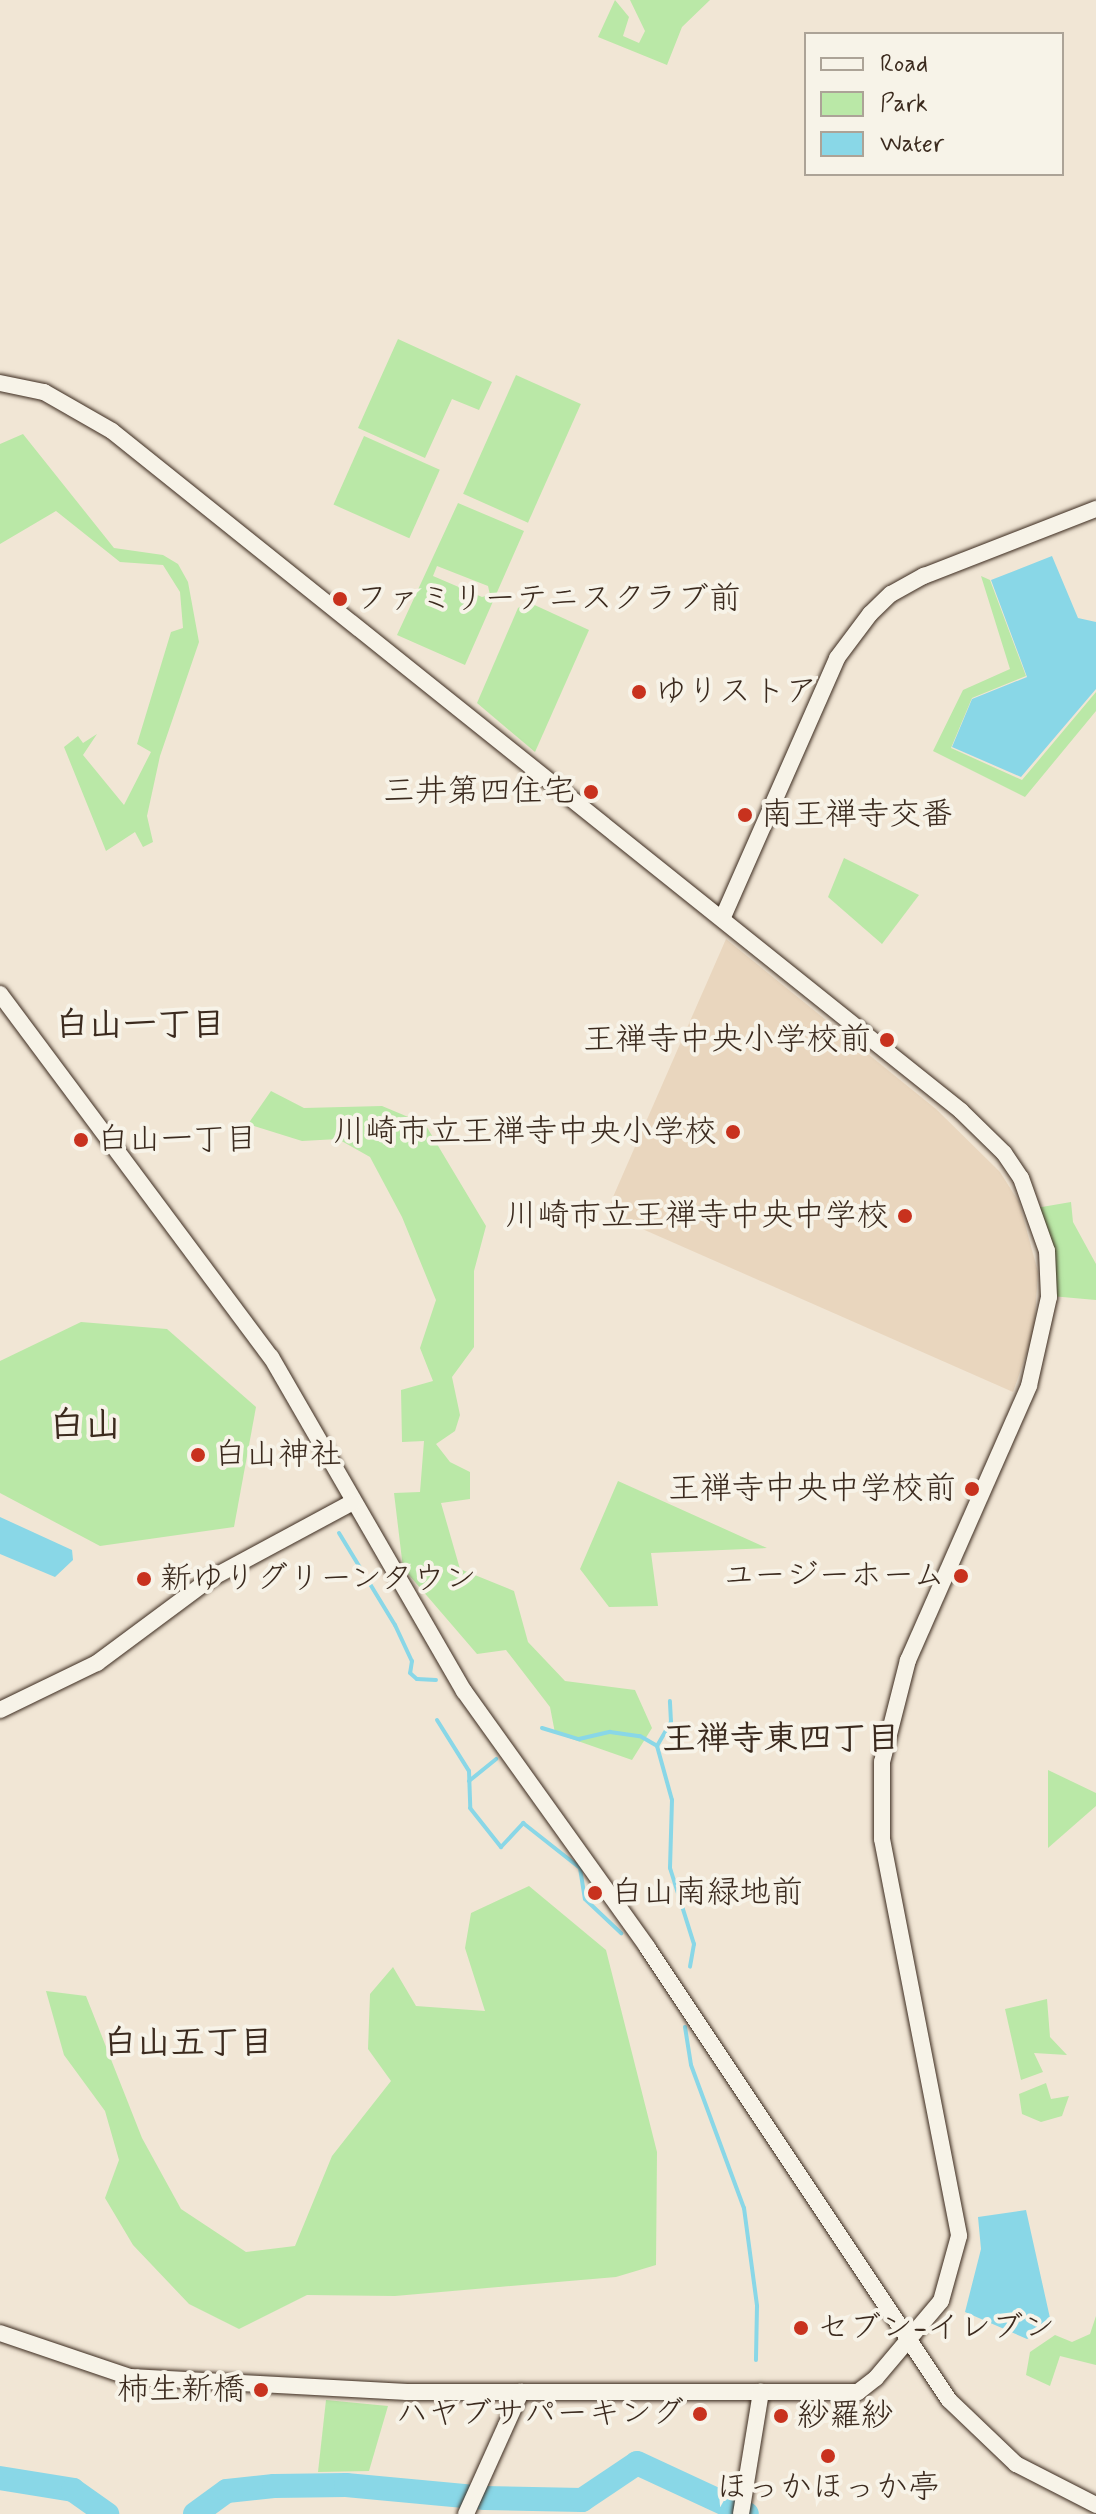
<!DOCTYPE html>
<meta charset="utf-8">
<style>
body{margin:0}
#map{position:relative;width:1096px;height:2514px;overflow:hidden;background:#f1e6d5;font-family:Mynerve,"Klee One",sans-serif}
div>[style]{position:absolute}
.built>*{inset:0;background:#e9d6be}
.green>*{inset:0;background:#bae8a7;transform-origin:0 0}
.water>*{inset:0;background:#89d7e7}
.stream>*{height:4px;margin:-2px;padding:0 2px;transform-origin:2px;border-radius:2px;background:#89d7e7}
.river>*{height:24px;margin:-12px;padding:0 12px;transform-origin:12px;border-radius:12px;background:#89d7e7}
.roads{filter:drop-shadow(0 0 2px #3b2a1e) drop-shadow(0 0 2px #3b2a1e)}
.minor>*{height:16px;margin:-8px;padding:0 8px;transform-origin:8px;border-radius:8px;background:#f7f3e8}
.dots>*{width:22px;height:22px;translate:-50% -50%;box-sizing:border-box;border:4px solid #f7f3e8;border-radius:50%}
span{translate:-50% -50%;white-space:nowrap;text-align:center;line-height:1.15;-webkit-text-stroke:8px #f7f3e8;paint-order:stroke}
.poi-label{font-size:32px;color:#3b2a1e}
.left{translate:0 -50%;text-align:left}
.right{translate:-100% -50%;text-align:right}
.neighbourhood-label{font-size:34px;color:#3b2a1e;font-weight:700}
.quarter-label{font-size:36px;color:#3b2a1e;font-weight:700}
.legend{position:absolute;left:804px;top:32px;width:260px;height:144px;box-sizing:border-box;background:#f7f3e8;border:2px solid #aca397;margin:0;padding:10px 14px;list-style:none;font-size:24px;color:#3b2a1e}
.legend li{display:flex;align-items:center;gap:16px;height:40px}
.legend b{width:40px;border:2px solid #aca397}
</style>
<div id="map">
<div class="built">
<i style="clip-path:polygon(726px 939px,936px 1109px,1000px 1172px,1019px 1202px,1038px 1272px,1034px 1332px,1013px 1392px,606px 1213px)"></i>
</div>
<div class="green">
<i style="clip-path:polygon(615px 0,629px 17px,623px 36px,639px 43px,645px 31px,630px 0,710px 0,682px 27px,667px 65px,598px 37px)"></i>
<i style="clip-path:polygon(398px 339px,492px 382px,479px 410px,452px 399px,425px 458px,358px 428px)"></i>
<i style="left:516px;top:375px;width:71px;height:130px;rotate:24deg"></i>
<i style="clip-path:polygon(23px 434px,114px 548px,163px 555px,178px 564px,188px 582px,199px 642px,160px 756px,147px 816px,153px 842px,143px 847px,135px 832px,106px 851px,64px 747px,78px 736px,83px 743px,97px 734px,83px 755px,124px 805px,151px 752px,137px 744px,171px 632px,183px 628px,180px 592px,163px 565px,120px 562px,56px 511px,0 544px,0 444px)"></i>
<i style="left:364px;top:436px;width:83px;height:75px;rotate:24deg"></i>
<i style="clip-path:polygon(evenodd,458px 503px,524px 531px,465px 665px,397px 635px,458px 503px,437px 566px,488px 586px,490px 595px,482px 597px,433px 576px,437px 566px)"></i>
<i style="clip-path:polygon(981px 576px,990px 580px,1026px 676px,972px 698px,951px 748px,1022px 780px,1096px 692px,1096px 711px,1025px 797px,933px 751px,963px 690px,1010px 669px)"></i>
<i style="clip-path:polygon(528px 602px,589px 630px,535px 752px,477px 703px,518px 608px)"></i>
<i style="clip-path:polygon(844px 858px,919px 895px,882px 944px,828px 897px)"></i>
<i style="clip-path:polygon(271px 1091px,304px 1108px,382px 1106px,425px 1124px,486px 1226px,474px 1271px,474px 1347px,452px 1377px,460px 1415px,455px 1431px,436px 1444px,450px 1462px,470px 1472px,470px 1499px,441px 1503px,460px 1569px,514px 1591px,528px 1642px,565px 1681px,635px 1690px,652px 1728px,632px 1760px,555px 1733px,550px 1707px,506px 1650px,477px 1654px,403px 1568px,394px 1493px,420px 1492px,424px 1441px,402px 1442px,401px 1390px,433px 1381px,420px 1348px,436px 1300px,402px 1217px,370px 1157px,338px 1139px,302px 1141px,248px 1124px)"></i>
<i style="clip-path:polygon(1071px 1202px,1073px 1222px,1096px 1264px,1096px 1300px,1051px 1296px,1036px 1208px)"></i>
<i style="clip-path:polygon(81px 1322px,167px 1329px,256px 1407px,234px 1527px,100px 1546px,0 1493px,0 1361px)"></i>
<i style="clip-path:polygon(618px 1481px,767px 1548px,651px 1553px,658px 1606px,609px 1607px,580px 1569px)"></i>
<i style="clip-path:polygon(1048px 1770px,1096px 1793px,1096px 1806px,1048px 1848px)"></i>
<i style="clip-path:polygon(529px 1886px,606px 1950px,657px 2152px,656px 2265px,616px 2277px,395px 2296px,307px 2295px,239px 2329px,189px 2304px,133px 2245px,105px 2198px,119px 2160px,105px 2111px,64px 2055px,46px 1991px,86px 1996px,142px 2138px,181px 2209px,246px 2252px,295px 2246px,332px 2156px,391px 2081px,368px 2049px,370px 1994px,393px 1967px,416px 2006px,485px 2011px,465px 1948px,471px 1913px)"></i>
<i style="clip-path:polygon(1047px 1999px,1050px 2037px,1067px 2055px,1034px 2053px,1043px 2072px,1021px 2080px,1005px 2009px)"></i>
<i style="clip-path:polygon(1046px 2083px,1051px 2099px,1069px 2096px,1062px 2116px,1041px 2122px,1022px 2114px,1019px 2094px)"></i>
<i style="clip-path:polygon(1096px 2316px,1096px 2365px,1060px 2356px,1050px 2386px,1026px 2375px,1030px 2352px,1055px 2335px,1072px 2342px,1090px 2334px)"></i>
<i style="clip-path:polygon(326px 2400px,388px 2406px,369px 2471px,318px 2472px)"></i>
</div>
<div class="water">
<i style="clip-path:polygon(1052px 556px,1078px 618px,1096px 622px,1096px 689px,1021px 777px,952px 747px,972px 699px,1027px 677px,991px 580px)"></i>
<i style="clip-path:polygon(0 1517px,72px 1550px,73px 1560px,55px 1577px,0 1554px)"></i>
<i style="clip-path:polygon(1026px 2210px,1052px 2327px,1027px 2339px,965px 2312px,981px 2249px,978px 2217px)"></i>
</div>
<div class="stream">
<i style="left:339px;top:1533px;width:108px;rotate:58.7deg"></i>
<i style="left:395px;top:1625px;width:40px;rotate:65deg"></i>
<i style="left:412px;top:1661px;width:12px;rotate:99deg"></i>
<i style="left:410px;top:1673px;width:9px;rotate:41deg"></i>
<i style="left:417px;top:1679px;width:19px;rotate:3deg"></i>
<i style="left:437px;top:1720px;width:60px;rotate:57.9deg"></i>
<i style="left:469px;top:1771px;width:37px;rotate:88deg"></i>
<i style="left:470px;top:1808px;width:50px;rotate:51.5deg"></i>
<i style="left:501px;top:1847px;width:33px;rotate:-47deg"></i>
<i style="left:523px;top:1823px;width:73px;rotate:38.3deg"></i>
<i style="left:580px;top:1868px;width:31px;rotate:81deg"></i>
<i style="left:585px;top:1899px;width:50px;rotate:43.4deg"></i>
<i style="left:542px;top:1728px;width:39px;rotate:17deg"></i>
<i style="left:579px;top:1739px;width:32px;rotate:-13deg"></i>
<i style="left:610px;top:1732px;width:30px;rotate:8deg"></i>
<i style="left:640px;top:1736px;width:20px;rotate:30deg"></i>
<i style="left:657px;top:1746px;width:56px;rotate:74.5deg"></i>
<i style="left:672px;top:1800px;width:68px;rotate:91.7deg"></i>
<i style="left:670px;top:1868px;width:80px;rotate:72.5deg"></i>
<i style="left:694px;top:1944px;width:23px;rotate:100deg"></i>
<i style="left:657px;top:1746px;width:28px;rotate:-60deg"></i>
<i style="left:671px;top:1722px;width:21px;rotate:-93deg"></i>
<i style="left:469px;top:1781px;width:35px;rotate:-39deg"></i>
<i style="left:685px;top:2027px;width:38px;rotate:81deg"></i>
<i style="left:691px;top:2065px;width:153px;rotate:69.7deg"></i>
<i style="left:744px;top:2208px;width:99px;rotate:82.4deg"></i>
<i style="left:757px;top:2306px;width:54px;rotate:91.1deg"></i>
<i style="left:728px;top:2500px;width:9px;rotate:54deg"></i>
</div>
<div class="river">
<i style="left:0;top:2478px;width:74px;rotate:9.3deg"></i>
<i style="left:73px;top:2490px;width:42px;rotate:35.2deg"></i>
<i style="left:195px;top:2514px;width:39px;rotate:-36deg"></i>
<i style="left:227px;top:2491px;width:47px;rotate:-6.1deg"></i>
<i style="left:274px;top:2486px;width:72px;rotate:-0.8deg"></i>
<i style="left:346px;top:2485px;width:140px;rotate:5.3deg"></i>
<i style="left:485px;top:2498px;width:97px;rotate:1.2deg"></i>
<i style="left:582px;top:2500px;width:66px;rotate:-33.9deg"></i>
<i style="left:637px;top:2463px;width:121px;rotate:24.9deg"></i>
</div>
<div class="roads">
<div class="minor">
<i style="left:0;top:383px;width:45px;rotate:11.6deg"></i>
<i style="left:44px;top:392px;width:78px;rotate:29.8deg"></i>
<i style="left:112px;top:431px;width:1088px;rotate:38.69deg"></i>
<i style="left:961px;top:1111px;width:60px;rotate:44.3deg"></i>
<i style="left:1004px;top:1153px;width:30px;rotate:56deg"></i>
<i style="left:1021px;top:1178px;width:77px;rotate:70.4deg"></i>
<i style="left:1047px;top:1251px;width:46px;rotate:87.5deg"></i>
<i style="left:1049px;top:1297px;width:91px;rotate:102.7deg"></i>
<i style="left:1029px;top:1386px;width:300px;rotate:113.8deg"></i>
<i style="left:908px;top:1660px;width:105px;rotate:104.3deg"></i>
<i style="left:882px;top:1762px;width:77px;rotate:90deg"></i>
<i style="left:882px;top:1839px;width:404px;rotate:79deg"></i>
<i style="left:959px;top:2236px;width:67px;rotate:105.5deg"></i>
<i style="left:941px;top:2301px;width:101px;rotate:130.2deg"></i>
<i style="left:876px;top:2378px;width:23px;rotate:142deg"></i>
<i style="left:858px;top:2392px;width:451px;rotate:180deg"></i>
<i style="left:407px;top:2392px;width:277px;rotate:-176.9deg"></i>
<i style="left:130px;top:2377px;width:137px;rotate:-161.3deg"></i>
<i style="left:723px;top:917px;width:283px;rotate:-66.2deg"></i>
<i style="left:837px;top:658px;width:55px;rotate:-53.1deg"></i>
<i style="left:870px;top:614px;width:29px;rotate:-44deg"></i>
<i style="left:891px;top:594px;width:38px;rotate:-29deg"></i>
<i style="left:924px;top:576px;width:185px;rotate:-21.3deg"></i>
<i style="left:0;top:994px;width:453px;rotate:53.3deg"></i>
<i style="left:271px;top:1357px;width:386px;rotate:60deg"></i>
<i style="left:464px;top:1691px;width:315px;rotate:54.4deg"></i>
<i style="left:647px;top:1947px;width:544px;rotate:56.31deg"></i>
<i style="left:949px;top:2400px;width:93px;rotate:43.7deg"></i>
<i style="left:1016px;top:2464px;width:90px;rotate:27.1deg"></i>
<i style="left:0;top:1710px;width:108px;rotate:-25.9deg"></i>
<i style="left:97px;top:1663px;width:141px;rotate:-36.6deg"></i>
<i style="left:210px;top:1579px;width:162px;rotate:-28.3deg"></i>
<i style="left:466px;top:2514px;width:134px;rotate:-65.7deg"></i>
<i style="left:741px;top:2514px;width:124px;rotate:-80.7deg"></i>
</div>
</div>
<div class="dots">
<i style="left:340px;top:599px;background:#c8321e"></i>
<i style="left:639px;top:692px;background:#c8321e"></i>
<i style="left:591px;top:792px;background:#c8321e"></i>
<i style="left:745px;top:815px;background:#c8321e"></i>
<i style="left:887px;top:1040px;background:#c8321e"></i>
<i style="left:733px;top:1132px;background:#c8321e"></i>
<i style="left:81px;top:1140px;background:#c8321e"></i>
<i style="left:905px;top:1216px;background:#c8321e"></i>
<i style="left:198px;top:1455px;background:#c8321e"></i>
<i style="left:972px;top:1489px;background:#c8321e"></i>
<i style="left:961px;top:1576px;background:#c8321e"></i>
<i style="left:144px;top:1579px;background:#c8321e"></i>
<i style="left:595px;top:1893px;background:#c8321e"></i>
<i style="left:801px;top:2328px;background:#c8321e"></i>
<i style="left:261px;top:2390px;background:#c8321e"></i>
<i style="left:700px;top:2414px;background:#c8321e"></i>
<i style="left:781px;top:2416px;background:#c8321e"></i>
<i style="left:828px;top:2456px;background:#c8321e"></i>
</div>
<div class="poi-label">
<span class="left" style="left:356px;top:599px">ファミリーテニスクラブ前</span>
<span class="left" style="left:655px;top:692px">ゆりストア</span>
<span class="right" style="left:575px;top:792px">三井第四住宅</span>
<span class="left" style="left:761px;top:815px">南王禅寺交番</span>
<span class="right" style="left:871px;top:1040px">王禅寺中央小学校前</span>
<span class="right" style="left:717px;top:1132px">川崎市立王禅寺中央小学校</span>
<span class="left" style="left:97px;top:1140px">白山一丁目</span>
<span class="right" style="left:889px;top:1216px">川崎市立王禅寺中央中学校</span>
<span class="left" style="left:214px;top:1455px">白山神社</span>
<span class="right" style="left:956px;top:1489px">王禅寺中央中学校前</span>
<span class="right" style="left:945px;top:1576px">ユージーホーム</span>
<span class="left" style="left:160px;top:1579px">新ゆりグリーンタウン</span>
<span class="left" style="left:611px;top:1893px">白山南緑地前</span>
<span class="left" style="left:817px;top:2328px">セブン-イレブン</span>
<span class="right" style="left:245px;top:2390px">柿生新橋</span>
<span class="right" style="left:684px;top:2414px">ハヤブサパーキング</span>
<span class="left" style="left:797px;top:2416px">紗羅紗</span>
<span style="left:828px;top:2488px">ほっかほっか亭</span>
</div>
<div class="neighbourhood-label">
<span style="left:140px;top:1026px">白山一丁目</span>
<span style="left:781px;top:1740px">王禅寺東四丁目</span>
<span style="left:188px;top:2044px">白山五丁目</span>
</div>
<div class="quarter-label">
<span style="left:85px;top:1427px">白山</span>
</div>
<ul class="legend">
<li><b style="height:10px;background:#f7f3e8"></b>Road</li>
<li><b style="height:22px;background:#bae8a7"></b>Park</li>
<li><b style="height:22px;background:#89d7e7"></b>Water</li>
</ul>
</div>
